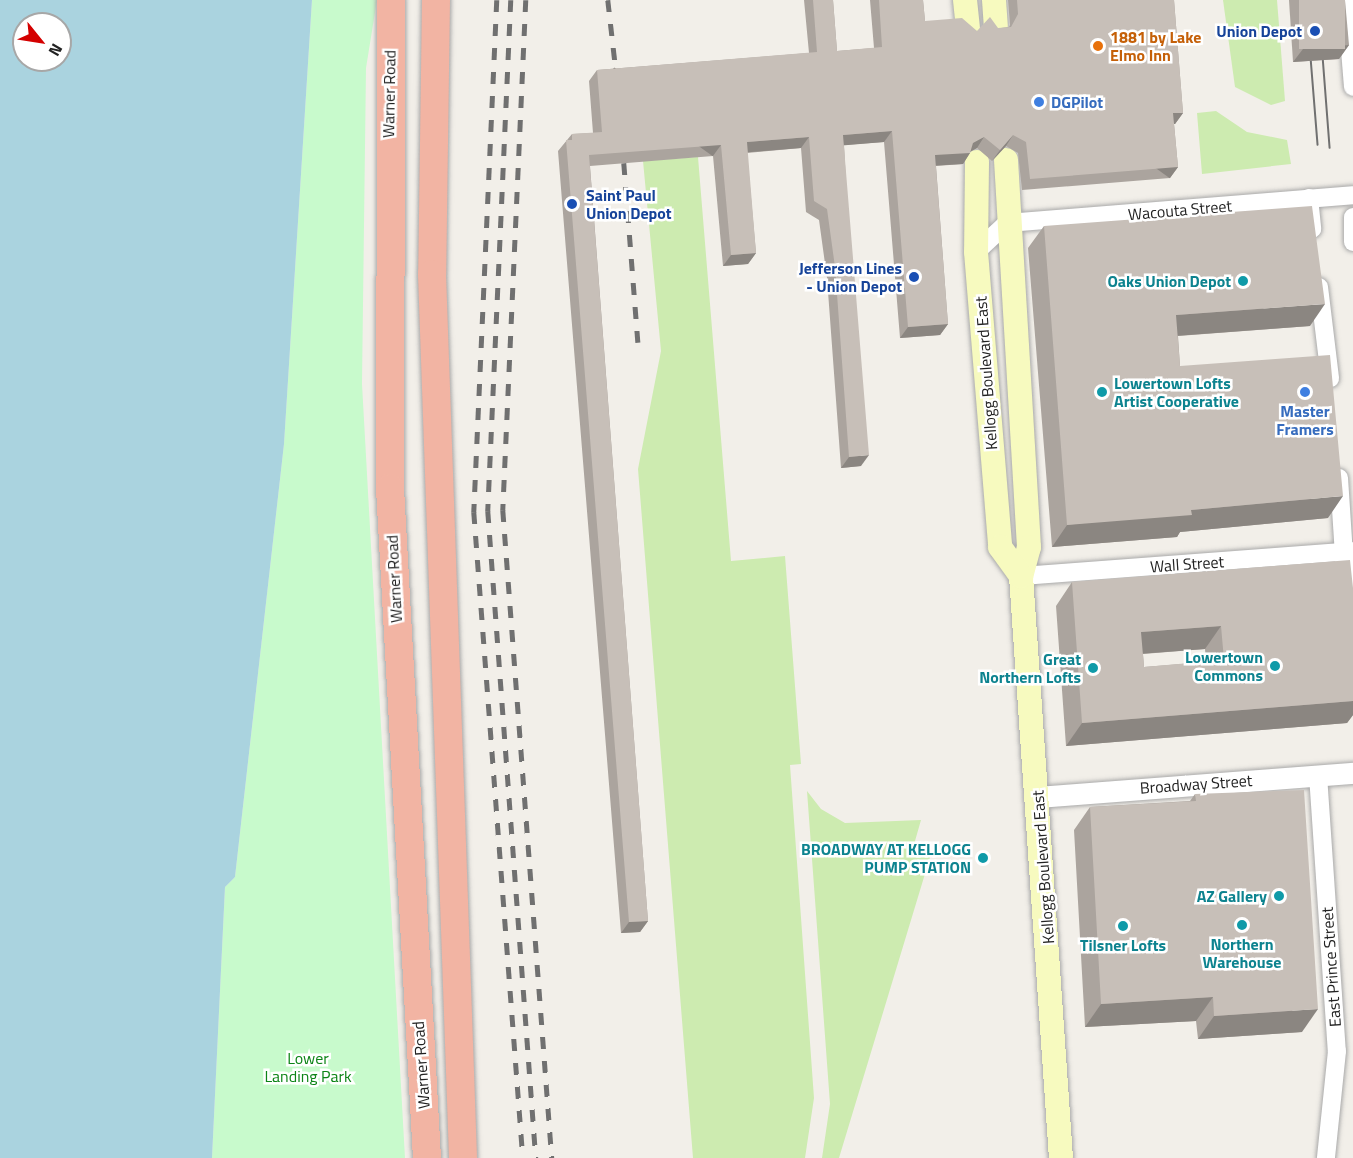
<!DOCTYPE html>
<style>
body{margin:0}
#map{position:relative;width:1353px;height:1158px;overflow:hidden;background:#f2efe9;font-family:"Titillium Web",sans-serif}
div>[style]{position:absolute}
.grass>*{inset:0;background:#cdebb0}
.park>*{inset:0;background:#c8facc}
.water>*{inset:0;background:#aad3df}
.roads{filter:drop-shadow(0 0 2px #a9a9a9) drop-shadow(0 0 2px #a9a9a9)}
.minor>*{height:18px;margin:-9px;padding:0 9px;transform-origin:9px;border-radius:9px;background:#fff}
.tertiary>*{height:21px;margin:-10.5px;padding:0 10.5px;transform-origin:10.5px;border-radius:10.5px;background:#fff}
.secondary>*{height:24px;margin:-12px;padding:0 12px;transform-origin:12px;border-radius:12px;background:#f7fabf}
.trunk>*{height:28px;margin:-14px;padding:0 14px;transform-origin:14px;border-radius:14px;background:#f2b4a3}
.tram>*{height:1.5px;margin:-0.75px;padding:0 0.75px;transform-origin:0.75px;border-radius:0.75px;background:#707070}
.rail>*{height:4.5px;margin-top:-2.25px;transform-origin:0;background:repeating-linear-gradient(90deg,#707070 0 12px,transparent 0 24px)}
.wall>*{inset:0;background:#aba49e}
.shaded-wall>*{inset:0;background:#8b8681;transform-origin:0 0}
.building>*{inset:0;background:#c7bfb8;transform-origin:0 0}
.dots>*{width:16px;height:16px;translate:-50% -50%;box-sizing:border-box;border:3px solid #fff;border-radius:50%}
span{translate:-50% -50%;white-space:nowrap;text-align:center;line-height:1.15;-webkit-text-stroke:5px #fff;paint-order:stroke}
.transit-label{font-size:16px;color:#164399;font-weight:700}
.right{translate:-100% -50%;text-align:right}
.left{translate:0 -50%;text-align:left}
.food-label{font-size:16px;color:#c56008;font-weight:700}
.street-label{font-size:16px;color:#222}
.shop-label{font-size:16px;color:#366cbe;font-weight:700}
.culture-label{font-size:16px;color:#0d838f;font-weight:700}
.park-label{font-size:16px;color:#0c8416}
.north{position:absolute;left:12px;top:12px;width:60px;height:60px;box-sizing:border-box;background:#fff;border:2px solid #a7a7a7;border-radius:50%;rotate:120deg;font-size:16px;font-weight:700;line-height:24px;text-align:center;color:#222}
.north::after{content:'';display:block;margin:auto;width:21px;height:27px;background:#d40000;clip-path:polygon(50% 0,100% 100%,50% 72%,0 100%)}
</style>
<div id="map">
<div class="grass">
<i style="clip-path:polygon(1223px 0,1277px 0,1285px 101px,1271px 105px,1235px 87px)"></i>
<i style="clip-path:polygon(1216px 111px,1247px 132px,1287px 140px,1291px 164px,1202px 174px,1197px 113px)"></i>
<i style="clip-path:polygon(698px 157px,731px 561px,785px 556px,801px 764px,790px 765px,814px 1098px,805px 1158px,693px 1158px,638px 469px,661px 351px,643px 161px)"></i>
<i style="clip-path:polygon(807px 791px,821px 809px,845px 823px,921px 820px,913px 848px,931px 854px,839px 1158px,822px 1158px,830px 1104px)"></i>
</div>
<div class="park">
<i style="clip-path:polygon(312px 0,377px 0,366px 68px,362px 384px,405px 1158px,212px 1158px,225px 887px,235px 877px,284px 444px)"></i>
</div>
<div class="water">
<i style="clip-path:polygon(evenodd,0 0,312px 0,284px 444px,235px 877px,225px 887px,212px 1158px,0 1158px,0 0,24px 24px,60px 24px,60px 60px,24px 60px,24px 24px)"></i>
</div>
<div class="roads">
<div class="minor">
<i style="left:1346px;top:0;width:87px;rotate:85.4deg"></i>
<i style="left:1309px;top:198px;width:31px;rotate:84deg"></i>
<i style="left:1353px;top:217px;width:25px;rotate:90deg"></i>
<i style="left:976px;top:252px;width:42px;rotate:-43.1deg"></i>
<i style="left:1007px;top:223px;width:347px;rotate:-4.6deg"></i>
<i style="left:1319px;top:287px;width:92px;rotate:83.1deg"></i>
<i style="left:1339px;top:478px;width:107px;rotate:86.3deg"></i>
<i style="left:1021px;top:576px;width:333px;rotate:-4.3deg"></i>
<i style="left:1318px;top:775px;width:277px;rotate:86.1deg"></i>
<i style="left:1337px;top:1051px;width:108px;rotate:95.9deg"></i>
</div>
<div class="tertiary">
<i style="left:1038px;top:797px;width:316px;rotate:-4.4deg"></i>
</div>
<div class="secondary">
<i style="left:965px;top:0;width:28px;rotate:84deg"></i>
<i style="left:994px;top:0;width:26px;rotate:86deg"></i>
<i style="left:1006px;top:160px;width:388px;rotate:86.6deg"></i>
<i style="left:1029px;top:547px;width:30px;rotate:105deg"></i>
<i style="left:1021px;top:576px;width:583px;rotate:86.07deg"></i>
<i style="left:977px;top:162px;width:90px;rotate:90.6deg"></i>
<i style="left:976px;top:252px;width:296px;rotate:85.3deg"></i>
<i style="left:1000px;top:547px;width:36px;rotate:54deg"></i>
</div>
<div class="trunk">
<i style="left:391px;top:0;width:488px;rotate:90.1deg"></i>
<i style="left:390px;top:488px;width:671px;rotate:86.84deg"></i>
<i style="left:436px;top:0;width:274px;rotate:90.8deg"></i>
<i style="left:432px;top:274px;width:885px;rotate:87.99deg"></i>
</div>
</div>
<div class="tram">
<i style="left:1322px;top:43px;width:105px;rotate:85.6deg"></i>
<i style="left:1310px;top:45px;width:100px;rotate:85.4deg"></i>
</div>
<div class="rail">
<i style="left:497px;top:0;width:513px;rotate:92.57deg"></i>
<i style="left:474px;top:512px;width:648px;rotate:85.66deg"></i>
<i style="left:511px;top:0;width:512px;rotate:92.58deg"></i>
<i style="left:488px;top:511px;width:649px;rotate:85.76deg"></i>
<i style="left:526px;top:0;width:511px;rotate:92.58deg"></i>
<i style="left:503px;top:510px;width:650px;rotate:85.68deg"></i>
<i style="left:608px;top:0;width:80px;rotate:83.5deg"></i>
<i style="left:624px;top:163px;width:180px;rotate:85.5deg"></i>
</div>
<div class="wall">
<i style="clip-path:polygon(804px 0,833px 0,837px 51px,874px 48px,870px 0,923px 0,925px 21px,977px 31px,1009px 27px,1010px 25px,1008px 0,1174px 0,1183px 113px,1175px 124px,1174px 124px,1178px 167px,1170px 178px,1022px 190px,1018px 153px,1006px 146px,992px 161px,977px 148px,971px 151px,963px 164px,936px 166px,948px 324px,940px 335px,900px 338px,884px 142px,844px 145px,861px 466px,841px 468px,827px 278px,819px 220px,806px 212px,801px 148px,747px 153px,756px 253px,748px 264px,723px 266px,713px 156px,590px 166px,648px 921px,640px 932px,621px 933px,558px 151px,572px 134px,593px 133px,589px 81px,597px 70px,809px 53px)"></i>
<i style="clip-path:polygon(1289px 0,1345px 0,1349px 45px,1339px 59px,1293px 62px)"></i>
<i style="clip-path:polygon(1044px 226px,1310px 326px,1178px 336px,1180px 366px,1328px 518px,1180px 532px,1177px 537px,1052px 547px,1028px 248px)"></i>
<i style="clip-path:polygon(evenodd,1072px 582px,1353px 588px,1353px 715px,1347px 723px,1066px 746px,1056px 606px,1072px 582px,1205px 649px,1206px 662px,1144px 667px,1143px 654px,1205px 649px)"></i>
<i style="clip-path:polygon(1195px 794px,1302px 1032px,1198px 1039px,1196px 1021px,1085px 1027px,1074px 830px,1090px 807px,1190px 801px)"></i>
</div>
<div class="shaded-wall">
<i style="clip-path:polygon(1349px 45px,1339px 59px,1293px 62px,1303px 49px)"></i>
<i style="clip-path:polygon(1173px 113px,1183px 113px,1175px 124px,1166px 124px)"></i>
<i style="clip-path:polygon(892px 131px,884px 142px,836px 146px,843px 135px)"></i>
<i style="clip-path:polygon(1013px 135px,1006px 146px,992px 161px,1000px 150px)"></i>
<i style="clip-path:polygon(809px 137px,801px 148px,739px 153px,747px 142px)"></i>
<i style="clip-path:polygon(984px 137px,977px 148px,968px 153px,970px 153px,963px 164px,928px 166px,935px 155px)"></i>
<i style="left:721px;top:145px;width:14px;height:132px;rotate:126deg"></i>
<i style="left:1178px;top:167px;width:14px;height:148px;rotate:126deg"></i>
<i style="clip-path:polygon(756px 253px,748px 264px,723px 266px,731px 255px)"></i>
<i style="clip-path:polygon(1325px 304px,1310px 326px,1161px 337px,1176px 315px)"></i>
<i style="clip-path:polygon(948px 324px,940px 335px,900px 338px,908px 327px)"></i>
<i style="clip-path:polygon(869px 455px,861px 466px,841px 468px,849px 457px)"></i>
<i style="clip-path:polygon(1343px 496px,1328px 518px,1180px 532px,1177px 537px,1052px 547px,1067px 525px,1191px 510px)"></i>
<i style="clip-path:polygon(1221px 626px,1205px 649px,1125px 655px,1141px 632px)"></i>
<i style="clip-path:polygon(1353px 701px,1353px 715px,1347px 723px,1066px 746px,1082px 723px)"></i>
<i style="clip-path:polygon(648px 921px,640px 932px,621px 933px,629px 922px)"></i>
<i style="clip-path:polygon(1213px 997px,1196px 1021px,1085px 1027px,1101px 1004px)"></i>
<i style="clip-path:polygon(1318px 1009px,1302px 1032px,1198px 1039px,1214px 1016px)"></i>
</div>
<div class="building">
<i style="clip-path:polygon(813px 0,833px 0,837px 51px,882px 47px,879px 0,923px 0,925px 21px,962px 18px,977px 31px,990px 17px,998px 28px,1011px 27px,1018px 14px,1017px 0,1174px 0,1183px 113px,1173px 113px,1178px 167px,1030px 179px,1026px 142px,1013px 135px,1000px 150px,984px 137px,973px 143px,970px 153px,935px 155px,948px 324px,908px 327px,892px 131px,843px 135px,869px 455px,849px 457px,835px 267px,827px 209px,814px 201px,809px 137px,747px 142px,756px 253px,731px 255px,721px 145px,589px 155px,648px 921px,629px 922px,566px 140px,572px 140px,572px 134px,602px 132px,597px 70px,817px 52px)"></i>
<i style="left:1299px;top:0;width:46px;height:49px"></i>
<i style="clip-path:polygon(1312px 206px,1325px 304px,1176px 315px,1180px 366px,1330px 355px,1343px 496px,1191px 510px,1192px 515px,1067px 525px,1044px 226px)"></i>
<i style="clip-path:polygon(evenodd,1350px 560px,1353px 588px,1353px 701px,1082px 723px,1072px 582px,1350px 560px,1221px 626px,1224px 660px,1144px 667px,1141px 632px,1221px 626px)"></i>
<i style="clip-path:polygon(1304px 790px,1318px 1009px,1214px 1016px,1213px 997px,1101px 1004px,1090px 807px,1196px 801px,1195px 794px)"></i>
</div>
<div class="dots">
<i style="left:1315px;top:31px;background:#1a4fb4"></i>
<i style="left:1098px;top:46px;background:#e8710a"></i>
<i style="left:1039px;top:102px;background:#3f7fe0"></i>
<i style="left:572px;top:204px;background:#1a4fb4"></i>
<i style="left:914px;top:277px;background:#1a4fb4"></i>
<i style="left:1243px;top:281px;background:#0f9aa8"></i>
<i style="left:1102px;top:392px;background:#0f9aa8"></i>
<i style="left:1305px;top:392px;background:#3f7fe0"></i>
<i style="left:1275px;top:666px;background:#0f9aa8"></i>
<i style="left:1093px;top:668px;background:#0f9aa8"></i>
<i style="left:983px;top:858px;background:#0f9aa8"></i>
<i style="left:1279px;top:896px;background:#0f9aa8"></i>
<i style="left:1242px;top:925px;background:#0f9aa8"></i>
<i style="left:1123px;top:926px;background:#0f9aa8"></i>
</div>
<div class="transit-label">
<span class="right" style="left:1302px;top:31px">Union Depot</span>
<span class="left" style="left:586px;top:204px">Saint Paul<br>Union Depot</span>
<span class="right" style="left:902px;top:277px">Jefferson Lines<br>- Union Depot</span>
</div>
<div class="food-label">
<span class="left" style="left:1110px;top:46px">1881 by Lake<br>Elmo Inn</span>
</div>
<div class="street-label">
<span style="left:389px;top:94px;rotate:-89deg">Warner Road</span>
<span style="left:1180px;top:210px;rotate:-5deg">Wacouta Street</span>
<span style="left:986px;top:373px;rotate:-94deg">Kellogg Boulevard East</span>
<span style="left:1187px;top:564px;rotate:-4deg">Wall Street</span>
<span style="left:394px;top:579px;rotate:-93deg">Warner Road</span>
<span style="left:1196px;top:784px;rotate:-4deg">Broadway Street</span>
<span style="left:1043px;top:867px;rotate:-94deg">Kellogg Boulevard East</span>
<span style="left:1331px;top:967px;rotate:-94deg">East Prince Street</span>
<span style="left:421px;top:1065px;rotate:-94deg">Warner Road</span>
</div>
<div class="shop-label">
<span class="left" style="left:1051px;top:102px">DGPilot</span>
<span style="left:1305px;top:420px">Master<br>Framers</span>
</div>
<div class="culture-label">
<span class="right" style="left:1231px;top:281px">Oaks Union Depot</span>
<span class="left" style="left:1114px;top:392px">Lowertown Lofts<br>Artist Cooperative</span>
<span class="right" style="left:1263px;top:666px">Lowertown<br>Commons</span>
<span class="right" style="left:1081px;top:668px">Great<br>Northern Lofts</span>
<span class="right" style="left:971px;top:858px">BROADWAY AT KELLOGG<br>PUMP STATION</span>
<span class="right" style="left:1267px;top:896px">AZ Gallery</span>
<span style="left:1242px;top:953px">Northern<br>Warehouse</span>
<span style="left:1123px;top:945px">Tilsner Lofts</span>
</div>
<div class="park-label">
<span style="left:308px;top:1067px">Lower<br>Landing Park</span>
</div>
<div class="north">N</div>
</div>
